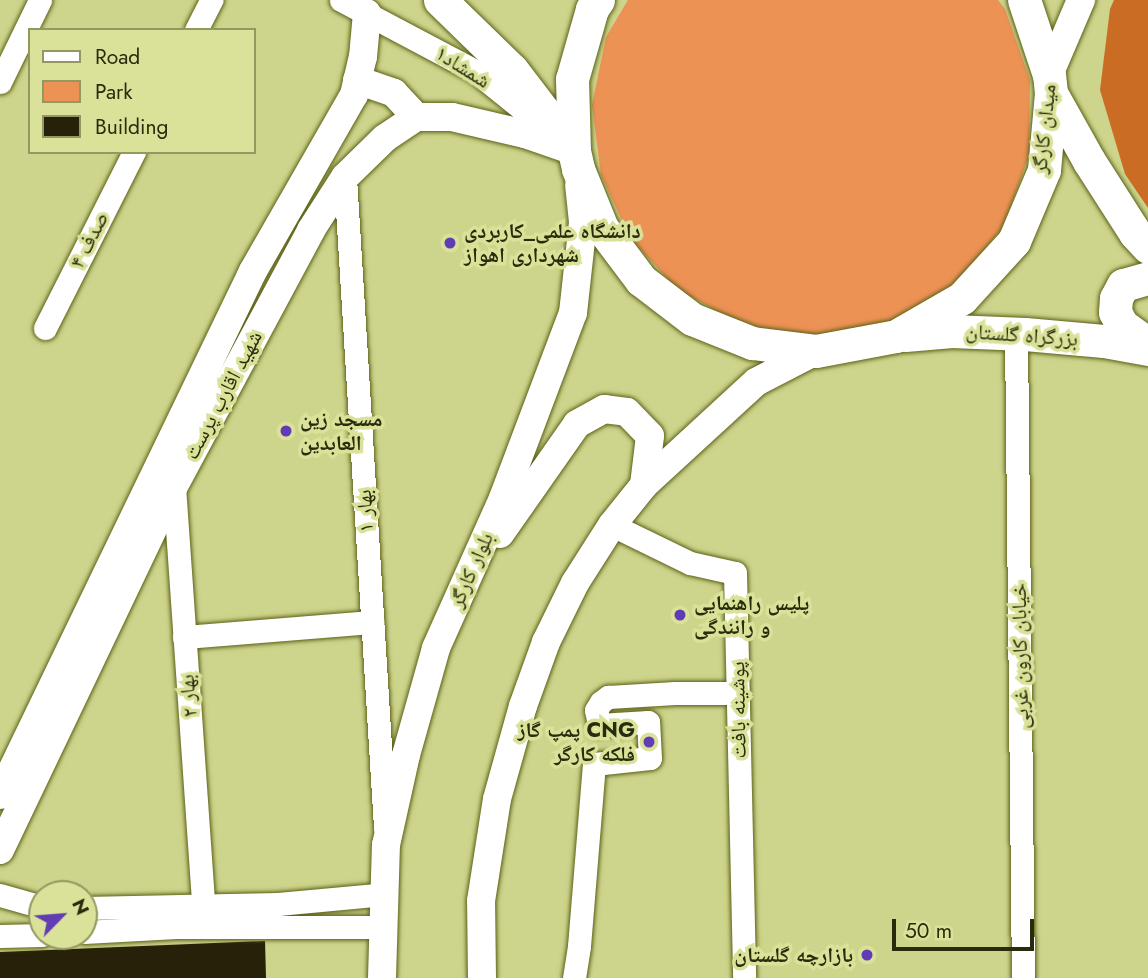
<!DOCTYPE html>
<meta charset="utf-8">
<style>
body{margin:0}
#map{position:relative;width:1148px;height:978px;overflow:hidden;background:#cdd48b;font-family:Jost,"Noto Naskh Arabic",sans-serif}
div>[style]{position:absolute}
.green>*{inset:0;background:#ed9255}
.forest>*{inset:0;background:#cb6c25}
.building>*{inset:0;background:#28210a}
.roads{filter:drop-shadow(0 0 2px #5c6116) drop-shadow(0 0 2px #5c6116)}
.minor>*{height:23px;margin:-11.5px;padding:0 11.5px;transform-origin:11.5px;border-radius:11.5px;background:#fff}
.major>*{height:28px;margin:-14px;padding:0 14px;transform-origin:14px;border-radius:14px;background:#fff}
.highway>*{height:33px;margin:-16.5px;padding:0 16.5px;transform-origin:16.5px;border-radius:16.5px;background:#fff}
.dots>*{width:19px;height:19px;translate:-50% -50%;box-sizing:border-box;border:4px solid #dae198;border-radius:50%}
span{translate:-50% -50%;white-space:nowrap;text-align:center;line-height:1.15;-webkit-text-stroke:7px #dae198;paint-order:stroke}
.street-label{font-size:21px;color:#292b0d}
.poi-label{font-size:21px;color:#292b0d;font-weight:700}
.left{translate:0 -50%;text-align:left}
.right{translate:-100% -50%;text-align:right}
.legend{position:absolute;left:28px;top:28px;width:228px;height:126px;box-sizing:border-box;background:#dae198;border:2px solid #939860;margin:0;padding:9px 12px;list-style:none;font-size:21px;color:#292b0d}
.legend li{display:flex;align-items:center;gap:14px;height:35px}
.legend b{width:35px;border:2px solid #939860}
.north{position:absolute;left:28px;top:880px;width:70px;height:70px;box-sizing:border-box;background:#dae198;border:2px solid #939860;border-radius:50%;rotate:65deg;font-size:19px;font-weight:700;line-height:28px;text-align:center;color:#292b0d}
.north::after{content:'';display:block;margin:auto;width:24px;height:32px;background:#623cb4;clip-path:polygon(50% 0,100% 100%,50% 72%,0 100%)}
.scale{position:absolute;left:892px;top:919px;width:142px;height:32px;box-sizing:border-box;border:4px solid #292b0d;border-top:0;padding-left:9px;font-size:21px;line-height:24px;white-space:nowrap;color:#292b0d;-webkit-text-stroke:5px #dae198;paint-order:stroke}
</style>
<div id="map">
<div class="green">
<i style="clip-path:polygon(628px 0,998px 0,1005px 9px,1030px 80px,1029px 155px,1004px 226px,956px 284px,892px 322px,818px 336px,744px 325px,678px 290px,630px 238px,601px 175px,592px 105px,606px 37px)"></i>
</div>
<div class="forest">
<i style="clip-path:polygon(1114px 0,1148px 0,1148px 208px,1125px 174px,1100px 90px,1110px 9px)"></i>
</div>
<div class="building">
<i style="clip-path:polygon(265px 941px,266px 978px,0 978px,0 952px)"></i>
</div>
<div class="roads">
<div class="minor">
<i style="left:341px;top:0;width:152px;rotate:27.9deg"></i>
<i style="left:475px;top:71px;width:86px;rotate:38.9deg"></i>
<i style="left:196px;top:30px;width:34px;rotate:-63deg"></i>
<i style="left:0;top:82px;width:91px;rotate:-64deg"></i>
<i style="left:345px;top:177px;width:651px;rotate:86.48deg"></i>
<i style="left:45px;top:328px;width:197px;rotate:-63.2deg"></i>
<i style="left:1016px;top:334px;width:644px;rotate:89.38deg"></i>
<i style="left:174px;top:486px;width:420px;rotate:86deg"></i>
<i style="left:612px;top:525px;width:87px;rotate:26deg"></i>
<i style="left:690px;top:563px;width:46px;rotate:12.5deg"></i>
<i style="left:735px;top:573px;width:405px;rotate:88.7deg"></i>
<i style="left:184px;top:637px;width:189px;rotate:-4.6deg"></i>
<i style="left:0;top:895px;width:44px;rotate:15.9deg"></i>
<i style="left:84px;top:908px;width:194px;rotate:-1.2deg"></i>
<i style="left:278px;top:904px;width:107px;rotate:-5.3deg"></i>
<i style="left:84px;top:932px;width:92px;rotate:-3.1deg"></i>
<i style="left:176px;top:927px;width:208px"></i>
<i style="left:0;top:936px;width:42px;rotate:-1.4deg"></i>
<i style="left:574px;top:978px;width:32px;rotate:-81deg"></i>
<i style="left:579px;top:946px;width:183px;rotate:-85.3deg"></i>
<i style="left:594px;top:764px;width:56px;rotate:-6.1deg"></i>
<i style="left:650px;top:758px;width:36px;rotate:-93deg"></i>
<i style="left:648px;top:722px;width:49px;rotate:176.5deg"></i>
<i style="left:599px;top:725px;width:15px;rotate:-101deg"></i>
<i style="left:596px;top:710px;width:9px;rotate:-58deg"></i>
<i style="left:601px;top:702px;width:9px;rotate:-36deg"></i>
<i style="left:608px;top:697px;width:67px;rotate:-3.4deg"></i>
<i style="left:675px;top:693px;width:63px"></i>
</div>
<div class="major">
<i style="left:1049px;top:75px;width:82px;rotate:-66.9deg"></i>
<i style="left:357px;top:80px;width:39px;rotate:19deg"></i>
<i style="left:394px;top:93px;width:33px;rotate:47deg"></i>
<i style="left:500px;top:534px;width:134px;rotate:-55deg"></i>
<i style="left:577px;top:424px;width:31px;rotate:-29deg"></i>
<i style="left:604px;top:409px;width:23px;rotate:7deg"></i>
<i style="left:627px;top:412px;width:33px;rotate:46deg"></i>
<i style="left:650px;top:436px;width:49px;rotate:97deg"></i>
<i style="left:0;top:795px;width:582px;rotate:-64.23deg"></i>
<i style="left:253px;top:271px;width:203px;rotate:-60.2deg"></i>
<i style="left:354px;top:95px;width:39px;rotate:-77deg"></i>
<i style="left:363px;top:57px;width:44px;rotate:-84.8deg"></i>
<i style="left:0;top:850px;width:403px;rotate:-64.5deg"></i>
<i style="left:174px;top:486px;width:290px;rotate:-61.8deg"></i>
<i style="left:311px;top:230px;width:63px;rotate:-57.3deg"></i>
<i style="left:345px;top:177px;width:56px;rotate:-44.3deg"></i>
<i style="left:385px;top:138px;width:37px;rotate:-34deg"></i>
<i style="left:416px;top:117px;width:36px"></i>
<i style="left:452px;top:117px;width:75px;rotate:13.1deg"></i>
<i style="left:525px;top:134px;width:52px;rotate:19.1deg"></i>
<i style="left:382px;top:978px;width:133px;rotate:-88.3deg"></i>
<i style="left:386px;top:845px;width:92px;rotate:-77.5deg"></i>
<i style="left:406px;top:755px;width:111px;rotate:-74.3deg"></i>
<i style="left:436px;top:648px;width:164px;rotate:-65.9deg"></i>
<i style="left:503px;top:498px;width:198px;rotate:-69.3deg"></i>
<i style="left:573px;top:313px;width:92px;rotate:-83.7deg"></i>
<i style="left:583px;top:222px;width:37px;rotate:-96deg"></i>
<i style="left:482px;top:978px;width:77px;rotate:-90.7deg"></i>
<i style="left:481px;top:901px;width:103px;rotate:-81.1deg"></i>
<i style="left:497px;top:799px;width:97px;rotate:-74.4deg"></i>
<i style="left:523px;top:706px;width:68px;rotate:-70.2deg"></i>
<i style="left:546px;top:642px;width:66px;rotate:-63.8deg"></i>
<i style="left:575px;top:583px;width:69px;rotate:-57.5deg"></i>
<i style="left:612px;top:525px;width:51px;rotate:-51.3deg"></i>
<i style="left:644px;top:485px;width:152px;rotate:-42.6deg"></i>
<i style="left:756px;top:382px;width:68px;rotate:-27.3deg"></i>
</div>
<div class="highway">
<i style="left:440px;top:0;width:100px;rotate:44.2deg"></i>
<i style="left:512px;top:70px;width:102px;rotate:52.6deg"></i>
<i style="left:598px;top:0;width:11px;rotate:124deg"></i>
<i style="left:592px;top:9px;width:73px;rotate:105.9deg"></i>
<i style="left:572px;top:79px;width:72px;rotate:88.4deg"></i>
<i style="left:574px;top:151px;width:18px;rotate:77deg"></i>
<i style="left:578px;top:169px;width:64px;rotate:67.9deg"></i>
<i style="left:602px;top:228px;width:65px;rotate:53.1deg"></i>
<i style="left:641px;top:280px;width:64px;rotate:37.4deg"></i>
<i style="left:692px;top:319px;width:65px;rotate:21.8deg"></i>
<i style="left:752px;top:343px;width:64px;rotate:7.1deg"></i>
<i style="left:816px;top:351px;width:81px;rotate:-10.6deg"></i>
<i style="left:896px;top:336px;width:76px;rotate:-29.9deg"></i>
<i style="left:962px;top:298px;width:77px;rotate:-47.6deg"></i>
<i style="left:1014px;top:241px;width:77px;rotate:-67.1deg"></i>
<i style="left:1044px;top:170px;width:77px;rotate:-84.8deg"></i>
<i style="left:1051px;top:93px;width:18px;rotate:-96deg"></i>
<i style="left:1049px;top:75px;width:79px;rotate:-108.4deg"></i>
<i style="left:1051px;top:93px;width:78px;rotate:60.8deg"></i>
<i style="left:1089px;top:161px;width:85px;rotate:57.4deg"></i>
<i style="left:1135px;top:233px;width:19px;rotate:47deg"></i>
<i style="left:1148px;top:278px;width:26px;rotate:164deg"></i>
<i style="left:1123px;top:285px;width:15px;rotate:118deg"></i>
<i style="left:1116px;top:298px;width:14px;rotate:94deg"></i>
<i style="left:1115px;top:312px;width:15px;rotate:62deg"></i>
<i style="left:1122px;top:325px;width:32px;rotate:36deg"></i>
<i style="left:905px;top:335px;width:47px;rotate:-4.9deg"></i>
<i style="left:952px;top:331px;width:73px;rotate:2.4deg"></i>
<i style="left:1025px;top:334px;width:79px;rotate:5.1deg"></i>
<i style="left:1104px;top:341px;width:45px;rotate:10.3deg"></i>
</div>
</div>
<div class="dots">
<i style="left:450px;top:243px;background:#623cb4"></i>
<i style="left:286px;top:431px;background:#623cb4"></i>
<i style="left:680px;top:615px;background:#623cb4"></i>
<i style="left:649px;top:742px;background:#623cb4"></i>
<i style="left:867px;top:955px;background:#623cb4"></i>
</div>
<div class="street-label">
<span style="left:463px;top:67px;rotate:32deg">شمشاد۱</span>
<span style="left:1044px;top:129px;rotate:-84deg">میدان کارگر</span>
<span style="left:89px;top:240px;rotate:-63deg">صدف ۴</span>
<span style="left:1022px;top:335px;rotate:4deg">بزرگراه گلستان</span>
<span style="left:223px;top:395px;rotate:-62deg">شهید اقارب پرست</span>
<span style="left:365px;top:511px;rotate:-93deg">بهار ۱</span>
<span style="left:471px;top:570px;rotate:-66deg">بلوار کارگر</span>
<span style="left:1020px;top:656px;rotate:-91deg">خیابان کارون غربی</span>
<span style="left:188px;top:696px;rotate:-94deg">بهار ۲</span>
<span style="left:738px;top:710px;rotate:-91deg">پوشینه بافت</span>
</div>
<div class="poi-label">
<span class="left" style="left:464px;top:243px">دانشگاه علمی_کاربردی<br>شهرداری اهواز</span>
<span class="left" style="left:300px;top:431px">مسجد زین<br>العابدین</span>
<span class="left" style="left:694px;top:615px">پلیس راهنمایی<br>و رانندگی</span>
<span class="right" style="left:635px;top:742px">پمپ گاز CNG<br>فلکه کارگر</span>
<span class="right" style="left:853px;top:955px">بازارچه گلستان</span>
</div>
<ul class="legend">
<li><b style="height:9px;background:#fff"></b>Road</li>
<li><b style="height:19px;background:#ed9255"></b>Park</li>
<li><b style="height:19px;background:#28210a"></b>Building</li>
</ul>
<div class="north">N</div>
<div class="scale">50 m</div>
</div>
